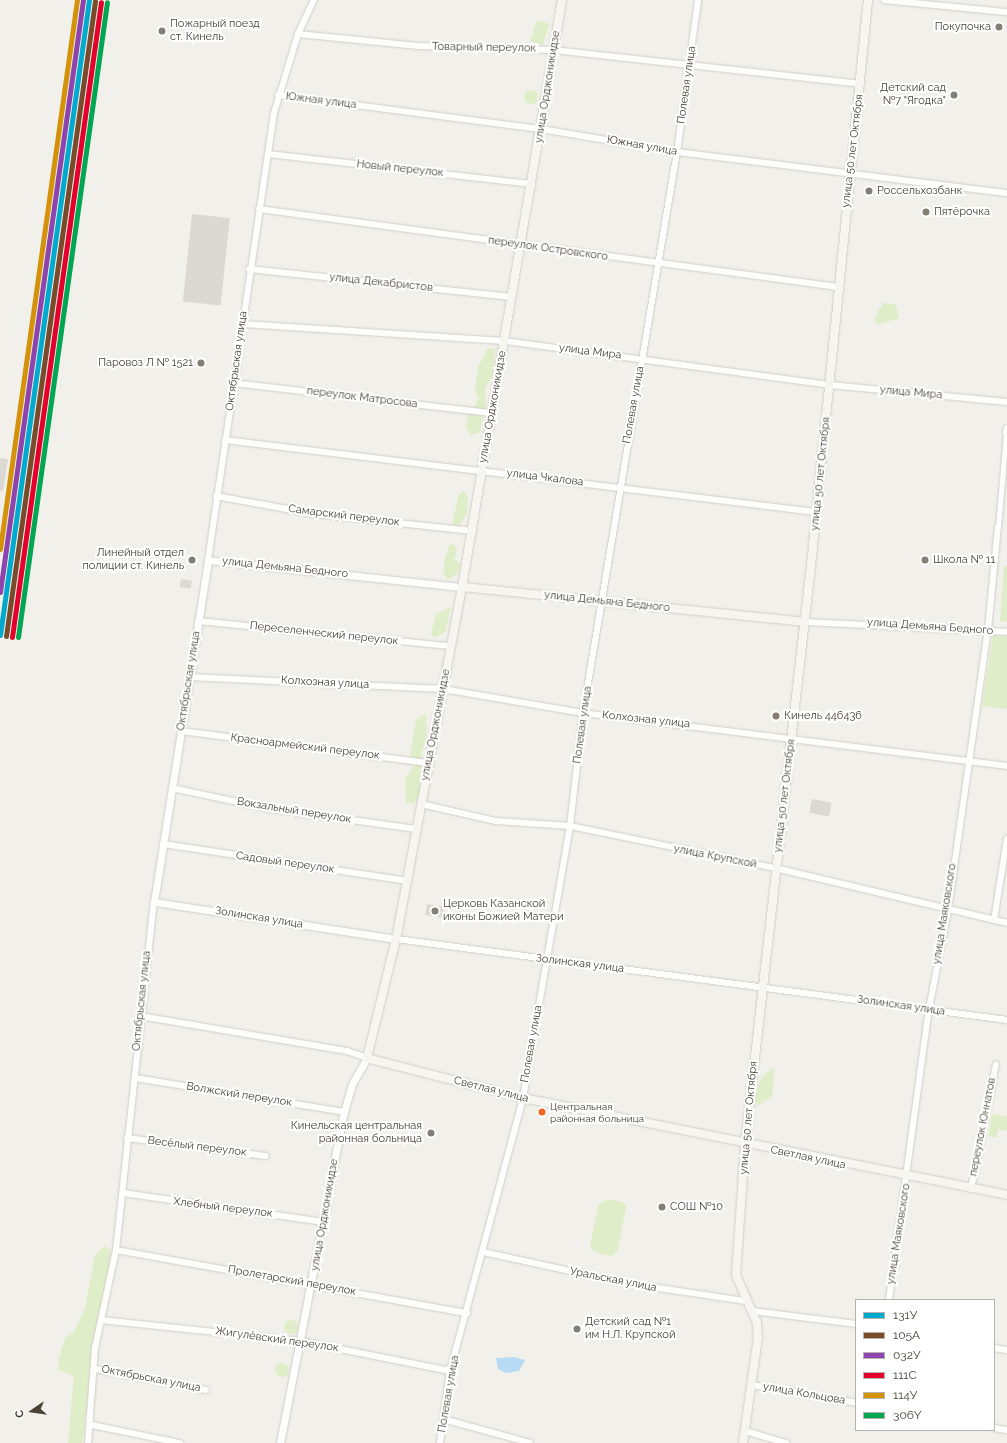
<!DOCTYPE html>
<meta charset="utf-8">
<style>
body{margin:0}
#map{position:relative;width:1007px;height:1443px;overflow:hidden;background:#f2f0ea;font-family:Raleway,sans-serif}
div>[style]{position:absolute}
.green>*{inset:0;background:#dfeec8;transform-origin:0 0}
.round{border-radius:50%}
.water>*{inset:0;background:#b7dbf4}
.building>*{inset:0;background:#dcd9d3;transform-origin:0 0}
.roads{filter:drop-shadow(0 0 1px #d0cec8) drop-shadow(0 0 1px #d0cec8)}
.pedestrian>*{height:4.5px;margin:-2.25px;padding:0 2.25px;transform-origin:2.25px;border-radius:2.25px;background:#fdfdfc}
.minor>*{height:6px;margin:-3px;padding:0 3px;transform-origin:3px;border-radius:3px;background:#fdfdfc}
.tertiary>*{height:7px;margin:-3.5px;padding:0 3.5px;transform-origin:3.5px;border-radius:3.5px;background:#fdfdfc}
.secondary>*{height:8px;margin:-4px;padding:0 4px;transform-origin:4px;border-radius:4px;background:#f7f5ef}
.rail-1>*{height:5px;margin:-2.5px;padding:0 2.5px;transform-origin:2.5px;border-radius:2.5px;background:#00a9ce}
.rail-2>*{height:5px;margin:-2.5px;padding:0 2.5px;transform-origin:2.5px;border-radius:2.5px;background:#7a4b2a}
.rail-3>*{height:5px;margin:-2.5px;padding:0 2.5px;transform-origin:2.5px;border-radius:2.5px;background:#8e44ad}
.rail-4>*{height:5px;margin:-2.5px;padding:0 2.5px;transform-origin:2.5px;border-radius:2.5px;background:#e4002b}
.rail-5>*{height:5px;margin:-2.5px;padding:0 2.5px;transform-origin:2.5px;border-radius:2.5px;background:#d4920b}
.rail-6>*{height:5px;margin:-2.5px;padding:0 2.5px;transform-origin:2.5px;border-radius:2.5px;background:#00a651}
.dots>*{width:11px;height:11px;translate:-50% -50%;box-sizing:border-box;border:2px solid #fff;border-radius:50%}
span{translate:-50% -50%;white-space:nowrap;text-align:center;line-height:1.15;-webkit-text-stroke:4px #fff;paint-order:stroke}
.bus-label{font-size:10px;color:#494235}
.left{translate:0 -50%;text-align:left}
.poi-label{font-size:11px;color:#494235}
.right{translate:-100% -50%;text-align:right}
.street-label{font-size:11px;color:#494235}
.legend{position:absolute;left:855px;top:1299px;width:140px;height:132px;box-sizing:border-box;background:#fff;border:1px solid #b6b3ae;margin:0;padding:5px 7px;list-style:none;font-size:12px;color:#494235}
.legend li{display:flex;align-items:center;gap:8px;height:20px}
.legend b{width:20px;border:1px solid #b6b3ae}
.north{position:absolute;left:12px;top:1391px;width:40px;height:40px;-webkit-text-stroke:3px #fff;paint-order:stroke;rotate:257deg;font-size:11px;font-weight:700;line-height:16px;text-align:center;color:#494235}
.north::after{content:'';display:block;margin:auto;width:14px;height:18px;background:#494235;clip-path:polygon(50% 0,100% 100%,50% 72%,0 100%)}
</style>
<div id="map">
<div class="green">
<i style="left:537px;top:20px;width:13px;height:22px;rotate:18deg"></i>
<i class="round" style="left:524px;top:90px;width:14px;height:14px"></i>
<i style="clip-path:polygon(883px 303px,896px 304px,899px 318px,877px 325px,875px 317px)"></i>
<i style="clip-path:polygon(488px 348px,495px 349px,493px 376px,485px 389px,486px 406px,480px 432px,471px 435px,466px 428px,468px 416px,479px 398px,475px 391px,478px 367px)"></i>
<i style="clip-path:polygon(463px 490px,468px 497px,467px 513px,459px 526px,452px 527px,458px 496px)"></i>
<i style="clip-path:polygon(453px 544px,457px 550px,454px 559px,461px 565px,458px 573px,447px 580px,443px 572px,444px 564px,449px 545px)"></i>
<i style="clip-path:polygon(1004px 566px,1007px 566px,1007px 622px,1000px 621px)"></i>
<i style="clip-path:polygon(451px 607px,445px 632px,434px 638px,431px 633px,436px 614px)"></i>
<i style="clip-path:polygon(993px 635px,1007px 637px,1007px 709px,982px 706px)"></i>
<i style="clip-path:polygon(426px 713px,427px 737px,422px 752px,419px 796px,413px 804px,406px 803px,405px 778px,415px 765px,410px 754px,416px 720px)"></i>
<i style="clip-path:polygon(775px 1067px,772px 1096px,757px 1106px,755px 1094px,762px 1076px)"></i>
<i style="clip-path:polygon(992px 1114px,1007px 1117px,1007px 1131px,998px 1129px,997px 1138px,988px 1136px)"></i>
<i style="clip-path:polygon(607px 1199px,623px 1202px,626px 1207px,618px 1250px,612px 1256px,596px 1253px,590px 1246px,598px 1206px)"></i>
<i style="clip-path:polygon(105px 1246px,111px 1250px,107px 1284px,93px 1343px,84px 1432px,82px 1443px,68px 1443px,74px 1376px,58px 1370px,59px 1358px,65px 1338px,74px 1332px,85px 1308px,95px 1255px)"></i>
<i class="round" style="left:284px;top:1320px;width:14px;height:14px"></i>
<i class="round" style="left:275px;top:1363px;width:14px;height:14px"></i>
</div>
<div class="water">
<i style="clip-path:polygon(514px 1357px,525px 1360px,519px 1371px,506px 1373px,498px 1369px,496px 1358px)"></i>
</div>
<div class="building">
<i style="left:192px;top:214px;width:38px;height:88px;rotate:6deg"></i>
<i style="clip-path:polygon(0 458px,8px 459px,3px 491px,0 491px)"></i>
<i style="left:181px;top:579px;width:11px;height:8px;rotate:10deg"></i>
<i style="left:812px;top:799px;width:20px;height:14px;rotate:11deg"></i>
<i style="left:427px;top:904px;width:17px;height:11px;rotate:10deg"></i>
</div>
<div class="roads">
<div class="pedestrian">
<i style="left:998px;top:527px;width:94px;rotate:-85.1deg"></i>
</div>
<div class="minor">
<i style="left:884px;top:0;width:124px;rotate:5.6deg"></i>
<i style="left:298px;top:34px;width:121px;rotate:5.7deg"></i>
<i style="left:418px;top:46px;width:136px;rotate:1.7deg"></i>
<i style="left:554px;top:50px;width:309px;rotate:6.3deg"></i>
<i style="left:278px;top:95px;width:265px;rotate:7.4deg"></i>
<i style="left:541px;top:129px;width:138px;rotate:9.6deg"></i>
<i style="left:677px;top:152px;width:333px;rotate:7.1deg"></i>
<i style="left:268px;top:154px;width:266px;rotate:6.5deg"></i>
<i style="left:259px;top:209px;width:584px;rotate:7.67deg"></i>
<i style="left:249px;top:269px;width:264px;rotate:6.1deg"></i>
<i style="left:243px;top:324px;width:263px;rotate:3.7deg"></i>
<i style="left:505px;top:341px;width:328px;rotate:7.7deg"></i>
<i style="left:830px;top:385px;width:178px;rotate:5.5deg"></i>
<i style="left:234px;top:383px;width:259px;rotate:6.7deg"></i>
<i style="left:1006px;top:433px;width:5px;rotate:-79deg"></i>
<i style="left:225px;top:440px;width:595px;rotate:6.95deg"></i>
<i style="left:216px;top:496px;width:100px;rotate:10.4deg"></i>
<i style="left:314px;top:514px;width:160px;rotate:6.1deg"></i>
<i style="left:208px;top:560px;width:452px;rotate:-81.6deg"></i>
<i style="left:274px;top:113px;width:83px;rotate:-73.1deg"></i>
<i style="left:298px;top:34px;width:38px;rotate:-65deg"></i>
<i style="left:198px;top:621px;width:253px;rotate:5.7deg"></i>
<i style="left:804px;top:622px;width:203px;rotate:2.8deg"></i>
<i style="left:189px;top:677px;width:254px;rotate:2.7deg"></i>
<i style="left:443px;top:689px;width:142px;rotate:9.7deg"></i>
<i style="left:583px;top:713px;width:427px;rotate:7.1deg"></i>
<i style="left:181px;top:731px;width:249px;rotate:7.4deg"></i>
<i style="left:172px;top:788px;width:95px;rotate:12.1deg"></i>
<i style="left:265px;top:808px;width:153px;rotate:7.9deg"></i>
<i style="left:421px;top:804px;width:77px;rotate:12.8deg"></i>
<i style="left:496px;top:821px;width:74px;rotate:3.9deg"></i>
<i style="left:570px;top:826px;width:209px;rotate:11.6deg"></i>
<i style="left:775px;top:868px;width:238px;rotate:13.3deg"></i>
<i style="left:163px;top:844px;width:248px;rotate:8.6deg"></i>
<i style="left:994px;top:920px;width:82px;rotate:-80.9deg"></i>
<i style="left:396px;top:939px;width:616px;rotate:7.55deg"></i>
<i style="left:140px;top:1016px;width:210px;rotate:9.6deg"></i>
<i style="left:347px;top:1051px;width:21px;rotate:19deg"></i>
<i style="left:135px;top:1078px;width:212px;rotate:9.2deg"></i>
<i style="left:127px;top:1138px;width:140px;rotate:7.4deg"></i>
<i style="left:971px;top:1189px;width:127px;rotate:-78.7deg"></i>
<i style="left:123px;top:1193px;width:203px;rotate:8.2deg"></i>
<i style="left:116px;top:1250px;width:357px;rotate:10.2deg"></i>
<i style="left:483px;top:1252px;width:145px;rotate:12.3deg"></i>
<i style="left:625px;top:1283px;width:121px;rotate:8.5deg"></i>
<i style="left:889px;top:1300px;width:294px;rotate:-82.2deg"></i>
<i style="left:929px;top:1009px;width:101px;rotate:-79.1deg"></i>
<i style="left:948px;top:910px;width:283px;rotate:-81.9deg"></i>
<i style="left:988px;top:630px;width:103px;rotate:-84.5deg"></i>
<i style="left:752px;top:1311px;width:105px;rotate:7.1deg"></i>
<i style="left:101px;top:1320px;width:200px;rotate:6deg"></i>
<i style="left:300px;top:1341px;width:153px;rotate:11.3deg"></i>
<i style="left:994px;top:1348px;width:13px;rotate:9deg"></i>
<i style="left:96px;top:1369px;width:112px;rotate:10.8deg"></i>
<i style="left:752px;top:1385px;width:106px;rotate:9.8deg"></i>
<i style="left:443px;top:1419px;width:90px;rotate:15.4deg"></i>
<i style="left:92px;top:1425px;width:90px;rotate:11.6deg"></i>
<i style="left:994px;top:1428px;width:13px;rotate:9deg"></i>
<i style="left:745px;top:1431px;width:43px;rotate:16.3deg"></i>
<i style="left:88px;top:1443px;width:95px;rotate:-85.8deg"></i>
<i style="left:95px;top:1348px;width:100px;rotate:-77.9deg"></i>
<i style="left:116px;top:1250px;width:350px;rotate:-83.8deg"></i>
<i style="left:440px;top:1443px;width:73px;rotate:-82.1deg"></i>
<i style="left:450px;top:1371px;width:283px;rotate:-75deg"></i>
<i style="left:523px;top:1098px;width:276px;rotate:-80.2deg"></i>
<i style="left:570px;top:826px;width:114px;rotate:-83.4deg"></i>
<i style="left:583px;top:713px;width:569px;rotate:-80.49deg"></i>
<i style="left:677px;top:152px;width:153px;rotate:-82.1deg"></i>
</div>
<div class="tertiary">
<i style="left:396px;top:939px;width:245px;rotate:-171.3deg"></i>
<i style="left:154px;top:902px;width:346px;rotate:-81deg"></i>
<i style="left:208px;top:560px;width:255px;rotate:6.1deg"></i>
<i style="left:280px;top:1443px;width:337px;rotate:-79.1deg"></i>
<i style="left:344px;top:1112px;width:29px;rotate:-74deg"></i>
<i style="left:352px;top:1084px;width:30px;rotate:-60deg"></i>
</div>
<div class="secondary">
<i style="left:562px;top:0;width:595px;rotate:99.67deg"></i>
<i style="left:462px;top:587px;width:358px;rotate:100.6deg"></i>
<i style="left:396px;top:939px;width:122px;rotate:103.7deg"></i>
<i style="left:367px;top:1058px;width:161px;rotate:14.4deg"></i>
<i style="left:523px;top:1098px;width:494px;rotate:11.3deg"></i>
<i style="left:462px;top:587px;width:344px;rotate:5.8deg"></i>
<i style="left:743px;top:1443px;width:106px;rotate:-81.9deg"></i>
<i style="left:758px;top:1338px;width:15px;rotate:-94deg"></i>
<i style="left:757px;top:1323px;width:52px;rotate:-113.6deg"></i>
<i style="left:736px;top:1275px;width:130px;rotate:-86deg"></i>
<i style="left:745px;top:1145px;width:583px;rotate:-83.5deg"></i>
<i style="left:811px;top:566px;width:569px;rotate:-84.25deg"></i>
</div>
</div>
<div class="rail-1">
<i style="left:0;top:635px;width:641px;rotate:-82.02deg"></i>
</div>
<div class="rail-2">
<i style="left:6px;top:636px;width:641px;rotate:-82.02deg"></i>
</div>
<div class="rail-3">
<i style="left:0;top:592px;width:598px;rotate:-82.02deg"></i>
</div>
<div class="rail-4">
<i style="left:12px;top:637px;width:641px;rotate:-82.02deg"></i>
</div>
<div class="rail-5">
<i style="left:0;top:549px;width:554px;rotate:-82.02deg"></i>
</div>
<div class="rail-6">
<i style="left:18px;top:637px;width:641px;rotate:-82.02deg"></i>
</div>
<div class="dots">
<i style="left:999px;top:27px;background:#847f74"></i>
<i style="left:162px;top:31px;background:#847f74"></i>
<i style="left:954px;top:95px;background:#847f74"></i>
<i style="left:869px;top:191px;background:#847f74"></i>
<i style="left:926px;top:212px;background:#847f74"></i>
<i style="left:201px;top:363px;background:#847f74"></i>
<i style="left:192px;top:560px;background:#847f74"></i>
<i style="left:925px;top:560px;background:#847f74"></i>
<i style="left:776px;top:716px;background:#847f74"></i>
<i style="left:435px;top:911px;background:#847f74"></i>
<i style="left:542px;top:1112px;background:#f26522"></i>
<i style="left:431px;top:1133px;background:#847f74"></i>
<i style="left:662px;top:1207px;background:#847f74"></i>
<i style="left:577px;top:1329px;background:#847f74"></i>
</div>
<div class="bus-label">
<span class="left" style="left:550px;top:1112px">Центральная<br>районная больница</span>
</div>
<div class="poi-label">
<span class="left" style="left:170px;top:31px">Пожарный поезд<br>ст. Кинель</span>
<span class="right" style="left:991px;top:27px">Покупочка</span>
<span class="right" style="left:946px;top:95px">Детский сад<br>№7 "Ягодка"</span>
<span class="left" style="left:877px;top:191px">Россельхозбанк</span>
<span class="left" style="left:934px;top:212px">Пятёрочка</span>
<span class="right" style="left:193px;top:363px">Паровоз Л № 1521</span>
<span class="right" style="left:184px;top:560px">Линейный отдел<br>полиции ст. Кинель</span>
<span class="left" style="left:933px;top:560px">Школа № 11</span>
<span class="left" style="left:784px;top:716px">Кинель 446436</span>
<span class="left" style="left:443px;top:911px">Церковь Казанской<br>иконы Божией Матери</span>
<span class="right" style="left:422px;top:1133px">Кинельская центральная<br>районная больница</span>
<span class="left" style="left:670px;top:1207px">СОШ №10</span>
<span class="left" style="left:585px;top:1329px">Детский сад №1<br>им Н.Л. Крупской</span>
</div>
<div class="street-label">
<span style="left:484px;top:48px;rotate:1deg">Товарный переулок</span>
<span style="left:687px;top:85px;rotate:-82deg">Полевая улица</span>
<span style="left:548px;top:87px;rotate:-81deg">улица Орджоникидзе</span>
<span style="left:321px;top:101px;rotate:7deg">Южная улица</span>
<span style="left:642px;top:146px;rotate:10deg">Южная улица</span>
<span style="left:853px;top:151px;rotate:-83deg">улица 50 лет Октября</span>
<span style="left:400px;top:169px;rotate:6deg">Новый переулок</span>
<span style="left:548px;top:249px;rotate:8deg">переулок Островского</span>
<span style="left:381px;top:283px;rotate:6deg">улица Декабристов</span>
<span style="left:590px;top:352px;rotate:7deg">улица Мира</span>
<span style="left:237px;top:361px;rotate:-82deg">Октябрьская улица</span>
<span style="left:911px;top:393px;rotate:5deg">улица Мира</span>
<span style="left:362px;top:398px;rotate:7deg">переулок Матросова</span>
<span style="left:634px;top:405px;rotate:-80deg">Полевая улица</span>
<span style="left:493px;top:407px;rotate:-80deg">улица Орджоникидзе</span>
<span style="left:821px;top:474px;rotate:-84deg">улица 50 лет Октября</span>
<span style="left:545px;top:478px;rotate:7deg">улица Чкалова</span>
<span style="left:344px;top:516px;rotate:7deg">Самарский переулок</span>
<span style="left:285px;top:568px;rotate:6deg">улица Демьяна Бедного</span>
<span style="left:607px;top:602px;rotate:6deg">улица Демьяна Бедного</span>
<span style="left:930px;top:627px;rotate:4deg">улица Демьяна Бедного</span>
<span style="left:324px;top:634px;rotate:6deg">Переселенческий переулок</span>
<span style="left:189px;top:681px;rotate:-81deg">Октябрьская улица</span>
<span style="left:325px;top:683px;rotate:3deg">Колхозная улица</span>
<span style="left:646px;top:720px;rotate:6deg">Колхозная улица</span>
<span style="left:436px;top:725px;rotate:-79deg">улица Орджоникидзе</span>
<span style="left:583px;top:725px;rotate:-82deg">Полевая улица</span>
<span style="left:305px;top:747px;rotate:7deg">Красноармейский переулок</span>
<span style="left:785px;top:796px;rotate:-83deg">улица 50 лет Октября</span>
<span style="left:294px;top:811px;rotate:9deg">Вокзальный переулок</span>
<span style="left:715px;top:857px;rotate:11deg">улица Крупской</span>
<span style="left:285px;top:863px;rotate:8deg">Садовый переулок</span>
<span style="left:945px;top:914px;rotate:-81deg">улица Маяковского</span>
<span style="left:259px;top:918px;rotate:9deg">Золинская улица</span>
<span style="left:580px;top:964px;rotate:7deg">Золинская улица</span>
<span style="left:142px;top:1001px;rotate:-84deg">Октябрьская улица</span>
<span style="left:901px;top:1006px;rotate:8deg">Золинская улица</span>
<span style="left:532px;top:1044px;rotate:-80deg">Полевая улица</span>
<span style="left:491px;top:1090px;rotate:14deg">Светлая улица</span>
<span style="left:239px;top:1095px;rotate:9deg">Волжский переулок</span>
<span style="left:749px;top:1118px;rotate:-85deg">улица 50 лет Октября</span>
<span style="left:983px;top:1127px;rotate:-79deg">переулок Юннатов</span>
<span style="left:197px;top:1147px;rotate:7deg">Весёлый переулок</span>
<span style="left:808px;top:1158px;rotate:12deg">Светлая улица</span>
<span style="left:223px;top:1208px;rotate:7deg">Хлебный переулок</span>
<span style="left:325px;top:1215px;rotate:-80deg">улица Орджоникидзе</span>
<span style="left:899px;top:1234px;rotate:-81deg">улица Маяковского</span>
<span style="left:613px;top:1280px;rotate:11deg">Уральская улица</span>
<span style="left:292px;top:1281px;rotate:10deg">Пролетарский переулок</span>
<span style="left:277px;top:1340px;rotate:8deg">Жигулёвский переулок</span>
<span style="left:151px;top:1379px;rotate:11deg">Октябрьская улица</span>
<span style="left:449px;top:1394px;rotate:-80deg">Полевая улица</span>
<span style="left:804px;top:1394px;rotate:10deg">улица Кольцова</span>
</div>
<ul class="legend">
<li><b style="height:5px;background:#00a9ce"></b>131У</li>
<li><b style="height:5px;background:#7a4b2a"></b>105А</li>
<li><b style="height:5px;background:#8e44ad"></b>032У</li>
<li><b style="height:5px;background:#e4002b"></b>111С</li>
<li><b style="height:5px;background:#d4920b"></b>114У</li>
<li><b style="height:5px;background:#00a651"></b>306Y</li>
</ul>
<div class="north">С</div>
</div>
